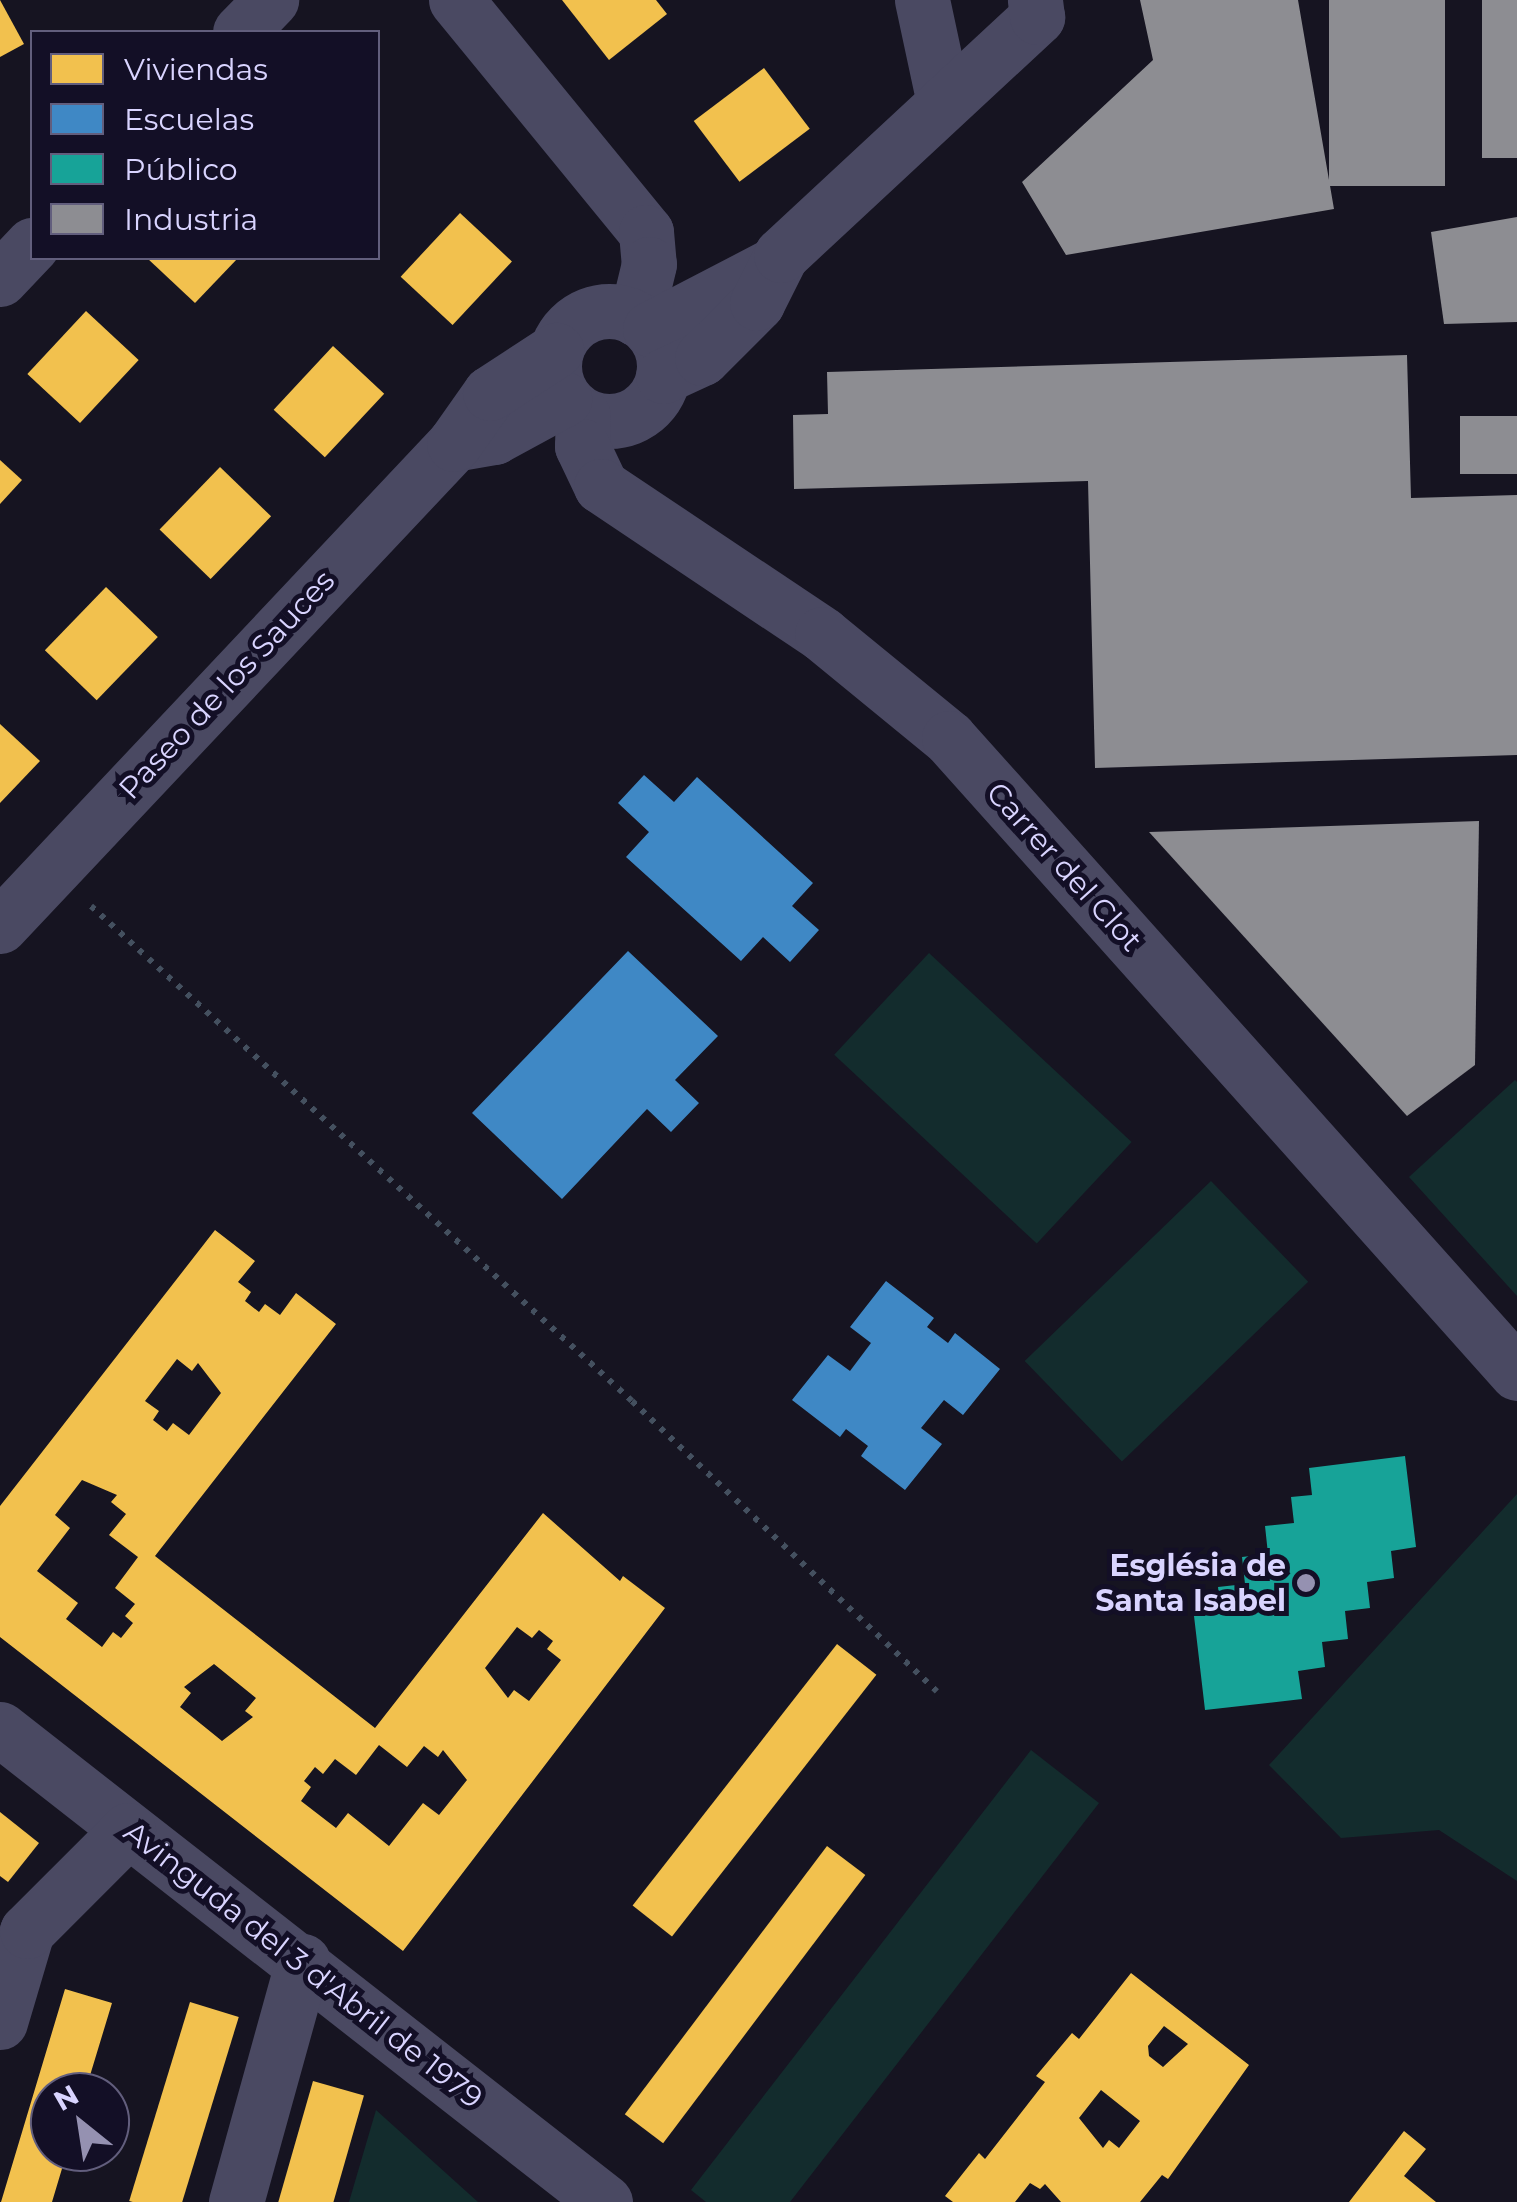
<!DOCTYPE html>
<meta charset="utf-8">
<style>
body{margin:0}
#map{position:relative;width:1517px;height:2202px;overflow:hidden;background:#161421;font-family:Montserrat,sans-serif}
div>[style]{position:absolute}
.green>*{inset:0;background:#132c2d;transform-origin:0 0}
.homes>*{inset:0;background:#f2c14e;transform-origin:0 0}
.schools>*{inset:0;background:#3f88c5}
.public>*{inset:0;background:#17a398}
.industry>*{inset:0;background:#8d8d92;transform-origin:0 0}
.path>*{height:6px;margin-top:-3px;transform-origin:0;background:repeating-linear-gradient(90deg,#44505f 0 5px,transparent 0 13px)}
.minor>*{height:55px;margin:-27.5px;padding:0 27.5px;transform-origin:27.5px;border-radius:27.5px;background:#4a4962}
.minor>.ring{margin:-27.5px;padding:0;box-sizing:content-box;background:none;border:55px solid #4a4962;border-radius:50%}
.dots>*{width:28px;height:28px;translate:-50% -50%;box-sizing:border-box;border:5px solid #130f26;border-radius:50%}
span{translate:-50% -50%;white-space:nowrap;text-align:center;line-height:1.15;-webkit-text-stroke:10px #130f26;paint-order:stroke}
.street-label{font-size:30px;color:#d9d4ff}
.poi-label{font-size:30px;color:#d9d4ff;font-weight:700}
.right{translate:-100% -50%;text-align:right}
.legend{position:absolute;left:30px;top:30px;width:350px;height:230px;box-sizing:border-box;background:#130f26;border:2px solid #625e7d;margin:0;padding:12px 18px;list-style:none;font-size:30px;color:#d9d4ff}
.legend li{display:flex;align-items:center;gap:20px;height:50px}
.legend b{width:50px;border:2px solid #625e7d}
.north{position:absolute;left:30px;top:2072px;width:100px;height:100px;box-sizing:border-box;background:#130f26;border:2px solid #625e7d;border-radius:50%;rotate:330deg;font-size:28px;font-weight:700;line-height:40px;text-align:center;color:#d9d4ff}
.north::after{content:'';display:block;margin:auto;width:35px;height:45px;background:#9591b1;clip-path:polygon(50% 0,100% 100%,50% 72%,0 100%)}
</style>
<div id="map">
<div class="green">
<i style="left:929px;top:953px;width:277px;height:139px;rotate:43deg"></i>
<i style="clip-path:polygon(1515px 1080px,1517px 1082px,1517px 1296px,1409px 1177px)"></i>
<i style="left:1211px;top:1181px;width:140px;height:259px;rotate:46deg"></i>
<i style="clip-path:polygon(1517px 1494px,1517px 1881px,1439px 1830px,1341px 1838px,1269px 1765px)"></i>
<i style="clip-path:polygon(1031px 1750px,1099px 1803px,790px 2202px,706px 2202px,691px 2190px)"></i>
<i style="clip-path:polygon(376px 2110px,478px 2202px,349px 2202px)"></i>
</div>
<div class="homes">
<i style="clip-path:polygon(0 0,24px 44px,0 57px)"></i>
<i style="clip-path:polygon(562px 0,656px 0,667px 14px,609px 60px)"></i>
<i style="left:764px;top:68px;width:76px;height:88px;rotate:53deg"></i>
<i style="left:460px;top:213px;width:71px;height:87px;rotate:43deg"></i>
<i style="clip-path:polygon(147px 258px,238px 258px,195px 303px)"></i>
<i style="left:86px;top:311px;width:72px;height:86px;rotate:43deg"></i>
<i style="left:333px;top:346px;width:70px;height:87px;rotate:43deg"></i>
<i style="clip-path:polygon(0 460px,22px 480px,0 504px)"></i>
<i style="left:220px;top:467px;width:71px;height:87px;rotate:44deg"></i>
<i style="left:106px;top:587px;width:72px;height:88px;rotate:44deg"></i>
<i style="clip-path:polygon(0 724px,40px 761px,0 803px)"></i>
<i style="clip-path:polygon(evenodd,215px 1230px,255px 1261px,238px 1282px,251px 1292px,245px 1301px,259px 1312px,265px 1304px,280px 1315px,296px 1293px,336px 1324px,155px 1556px,375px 1728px,543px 1513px,620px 1581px,623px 1576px,665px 1608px,403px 1951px,0 1637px,0 1506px,215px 1230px,177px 1359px,192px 1371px,198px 1363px,221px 1393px,189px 1435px,173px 1423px,167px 1431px,153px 1420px,159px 1411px,145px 1401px,177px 1359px,215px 1230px,82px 1480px,117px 1495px,111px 1502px,126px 1514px,109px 1535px,138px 1557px,115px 1588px,135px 1604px,125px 1616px,133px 1623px,121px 1638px,113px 1632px,102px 1647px,66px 1619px,78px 1603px,37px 1571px,70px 1528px,55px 1515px,82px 1480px,215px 1230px,517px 1627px,532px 1638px,539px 1630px,553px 1641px,547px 1649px,561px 1660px,529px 1701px,514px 1690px,508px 1698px,485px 1668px,517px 1627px,215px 1230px,214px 1664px,256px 1698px,245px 1711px,253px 1717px,222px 1741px,180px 1707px,191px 1693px,184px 1687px,214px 1664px,215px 1230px,379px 1745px,407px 1767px,424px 1746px,438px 1757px,443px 1750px,467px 1780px,439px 1815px,423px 1803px,389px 1846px,348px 1813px,336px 1828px,301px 1801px,311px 1787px,304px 1781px,315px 1767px,323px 1774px,335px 1759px,356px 1775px,379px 1745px)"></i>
<i style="left:837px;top:1644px;width:50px;height:332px;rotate:38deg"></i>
<i style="clip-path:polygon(0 1812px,39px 1843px,8px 1882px,0 1876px)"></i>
<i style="left:827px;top:1846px;width:48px;height:336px;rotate:37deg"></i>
<i style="clip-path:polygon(evenodd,1131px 1973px,1249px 2065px,1168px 2179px,1162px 2175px,1140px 2202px,1061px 2202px,1045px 2184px,1040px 2189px,1030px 2183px,1015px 2202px,953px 2202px,945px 2196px,979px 2153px,985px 2159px,1045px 2082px,1036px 2076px,1072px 2033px,1079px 2039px,1131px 1973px,1164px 2026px,1188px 2044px,1163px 2067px,1149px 2056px,1148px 2046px,1164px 2026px,1131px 1973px,1101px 2090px,1140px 2121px,1119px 2148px,1109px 2140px,1103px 2148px,1079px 2118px,1101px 2090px)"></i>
<i style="clip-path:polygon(65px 1989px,112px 2003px,85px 2092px,50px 2092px,50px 2152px,67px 2152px,52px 2202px,1px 2202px)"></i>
<i style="left:190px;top:2002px;width:51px;height:208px;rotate:17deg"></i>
<i style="left:313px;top:2081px;width:53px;height:126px;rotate:16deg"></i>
<i style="clip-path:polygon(1404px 2131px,1426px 2149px,1404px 2176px,1436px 2202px,1349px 2202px)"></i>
</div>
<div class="schools">
<i style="clip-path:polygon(644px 775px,674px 802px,697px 777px,813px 883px,792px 906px,819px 930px,790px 962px,763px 937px,741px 961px,626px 857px,649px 832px,618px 803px)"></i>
<i style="clip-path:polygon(628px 951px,718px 1036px,675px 1080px,699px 1103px,671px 1132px,647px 1109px,562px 1199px,472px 1113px)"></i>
<i style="clip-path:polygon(886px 1281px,934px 1318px,927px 1327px,948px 1343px,955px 1333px,1000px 1369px,963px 1415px,944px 1400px,921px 1428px,942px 1444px,905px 1490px,861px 1456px,868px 1446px,846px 1429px,840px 1437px,792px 1400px,828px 1355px,850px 1371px,871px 1343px,850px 1327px)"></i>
</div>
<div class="public">
<i style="clip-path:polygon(1405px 1456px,1416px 1547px,1391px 1551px,1394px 1578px,1367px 1582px,1370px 1608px,1345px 1611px,1348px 1639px,1322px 1642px,1325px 1667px,1298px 1671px,1302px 1699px,1205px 1710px,1194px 1616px,1221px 1613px,1218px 1587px,1245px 1584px,1242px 1557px,1268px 1554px,1265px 1526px,1294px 1523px,1291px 1497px,1312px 1495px,1309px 1468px)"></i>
</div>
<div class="industry">
<i style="clip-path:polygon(1140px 0,1298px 0,1334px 209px,1066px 255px,1022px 182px,1153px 60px)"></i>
<i style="left:1329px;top:0;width:116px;height:186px"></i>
<i style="left:1482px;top:0;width:35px;height:158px"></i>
<i style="clip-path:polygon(1517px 217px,1517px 322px,1444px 324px,1431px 232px)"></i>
<i style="clip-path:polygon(1407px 355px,1411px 498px,1517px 495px,1517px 755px,1095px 768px,1088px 481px,794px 489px,793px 415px,828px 414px,827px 372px)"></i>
<i style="left:1517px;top:416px;width:58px;height:57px;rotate:90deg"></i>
<i style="clip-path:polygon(1479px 821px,1475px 1065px,1407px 1116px,1149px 832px)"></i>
</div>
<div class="path">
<i style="left:91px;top:906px;width:733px;rotate:42.46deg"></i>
<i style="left:632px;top:1401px;width:421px;rotate:43.6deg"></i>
</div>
<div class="minor">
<i style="left:456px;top:0;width:300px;rotate:50.7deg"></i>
<i style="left:646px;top:232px;width:32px;rotate:85deg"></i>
<i style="left:649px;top:264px;width:56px;rotate:103.5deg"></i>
<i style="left:922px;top:0;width:105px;rotate:77.9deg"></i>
<i style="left:240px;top:32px;width:45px;rotate:-45.9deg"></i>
<i style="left:0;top:279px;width:47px;rotate:-46.7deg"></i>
<i class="ring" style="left:554px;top:311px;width:55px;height:55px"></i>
<i style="left:650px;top:329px;width:136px;rotate:-27.5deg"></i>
<i style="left:663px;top:376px;width:43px;rotate:-24.8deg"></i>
<i style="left:702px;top:358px;width:78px;rotate:-45deg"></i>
<i style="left:757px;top:303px;width:54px;rotate:-63.4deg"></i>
<i style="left:781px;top:255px;width:350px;rotate:-42.9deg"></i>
<i style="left:1037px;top:17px;width:17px;rotate:-97deg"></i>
<i style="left:583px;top:416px;width:30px;rotate:92deg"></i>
<i style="left:582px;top:446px;width:44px;rotate:64.6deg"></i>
<i style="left:601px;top:486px;width:266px;rotate:33.8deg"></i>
<i style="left:822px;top:634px;width:164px;rotate:39.3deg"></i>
<i style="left:949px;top:738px;width:852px;rotate:48.19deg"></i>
<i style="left:454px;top:444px;width:41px;rotate:-9.9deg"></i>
<i style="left:494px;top:437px;width:80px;rotate:-28.5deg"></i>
<i style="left:0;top:926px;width:662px;rotate:-46.71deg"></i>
<i style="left:454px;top:444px;width:62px;rotate:-54.8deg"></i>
<i style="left:490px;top:393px;width:79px;rotate:-33.1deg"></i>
<i style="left:0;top:1729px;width:768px;rotate:38.02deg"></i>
<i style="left:0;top:2022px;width:95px;rotate:-73.5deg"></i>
<i style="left:27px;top:1931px;width:143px;rotate:-45deg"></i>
<i style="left:236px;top:2202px;width:250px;rotate:-74.5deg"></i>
</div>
<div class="dots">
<i style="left:1306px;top:1583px;background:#9591b1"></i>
</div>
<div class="street-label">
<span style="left:227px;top:685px;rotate:-47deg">Paseo de los Sauces</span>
<span style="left:1064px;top:867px;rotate:48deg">Carrer del Clot</span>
<span style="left:303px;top:1965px;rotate:38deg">Avinguda del 3 d'Abril de 1979</span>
</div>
<div class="poi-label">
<span class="right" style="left:1286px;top:1583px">Església de<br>Santa Isabel</span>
</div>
<ul class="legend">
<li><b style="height:28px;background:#f2c14e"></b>Viviendas</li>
<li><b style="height:28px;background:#3f88c5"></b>Escuelas</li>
<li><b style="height:28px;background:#17a398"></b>Público</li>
<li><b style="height:28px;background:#8d8d92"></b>Industria</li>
</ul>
<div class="north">N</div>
</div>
